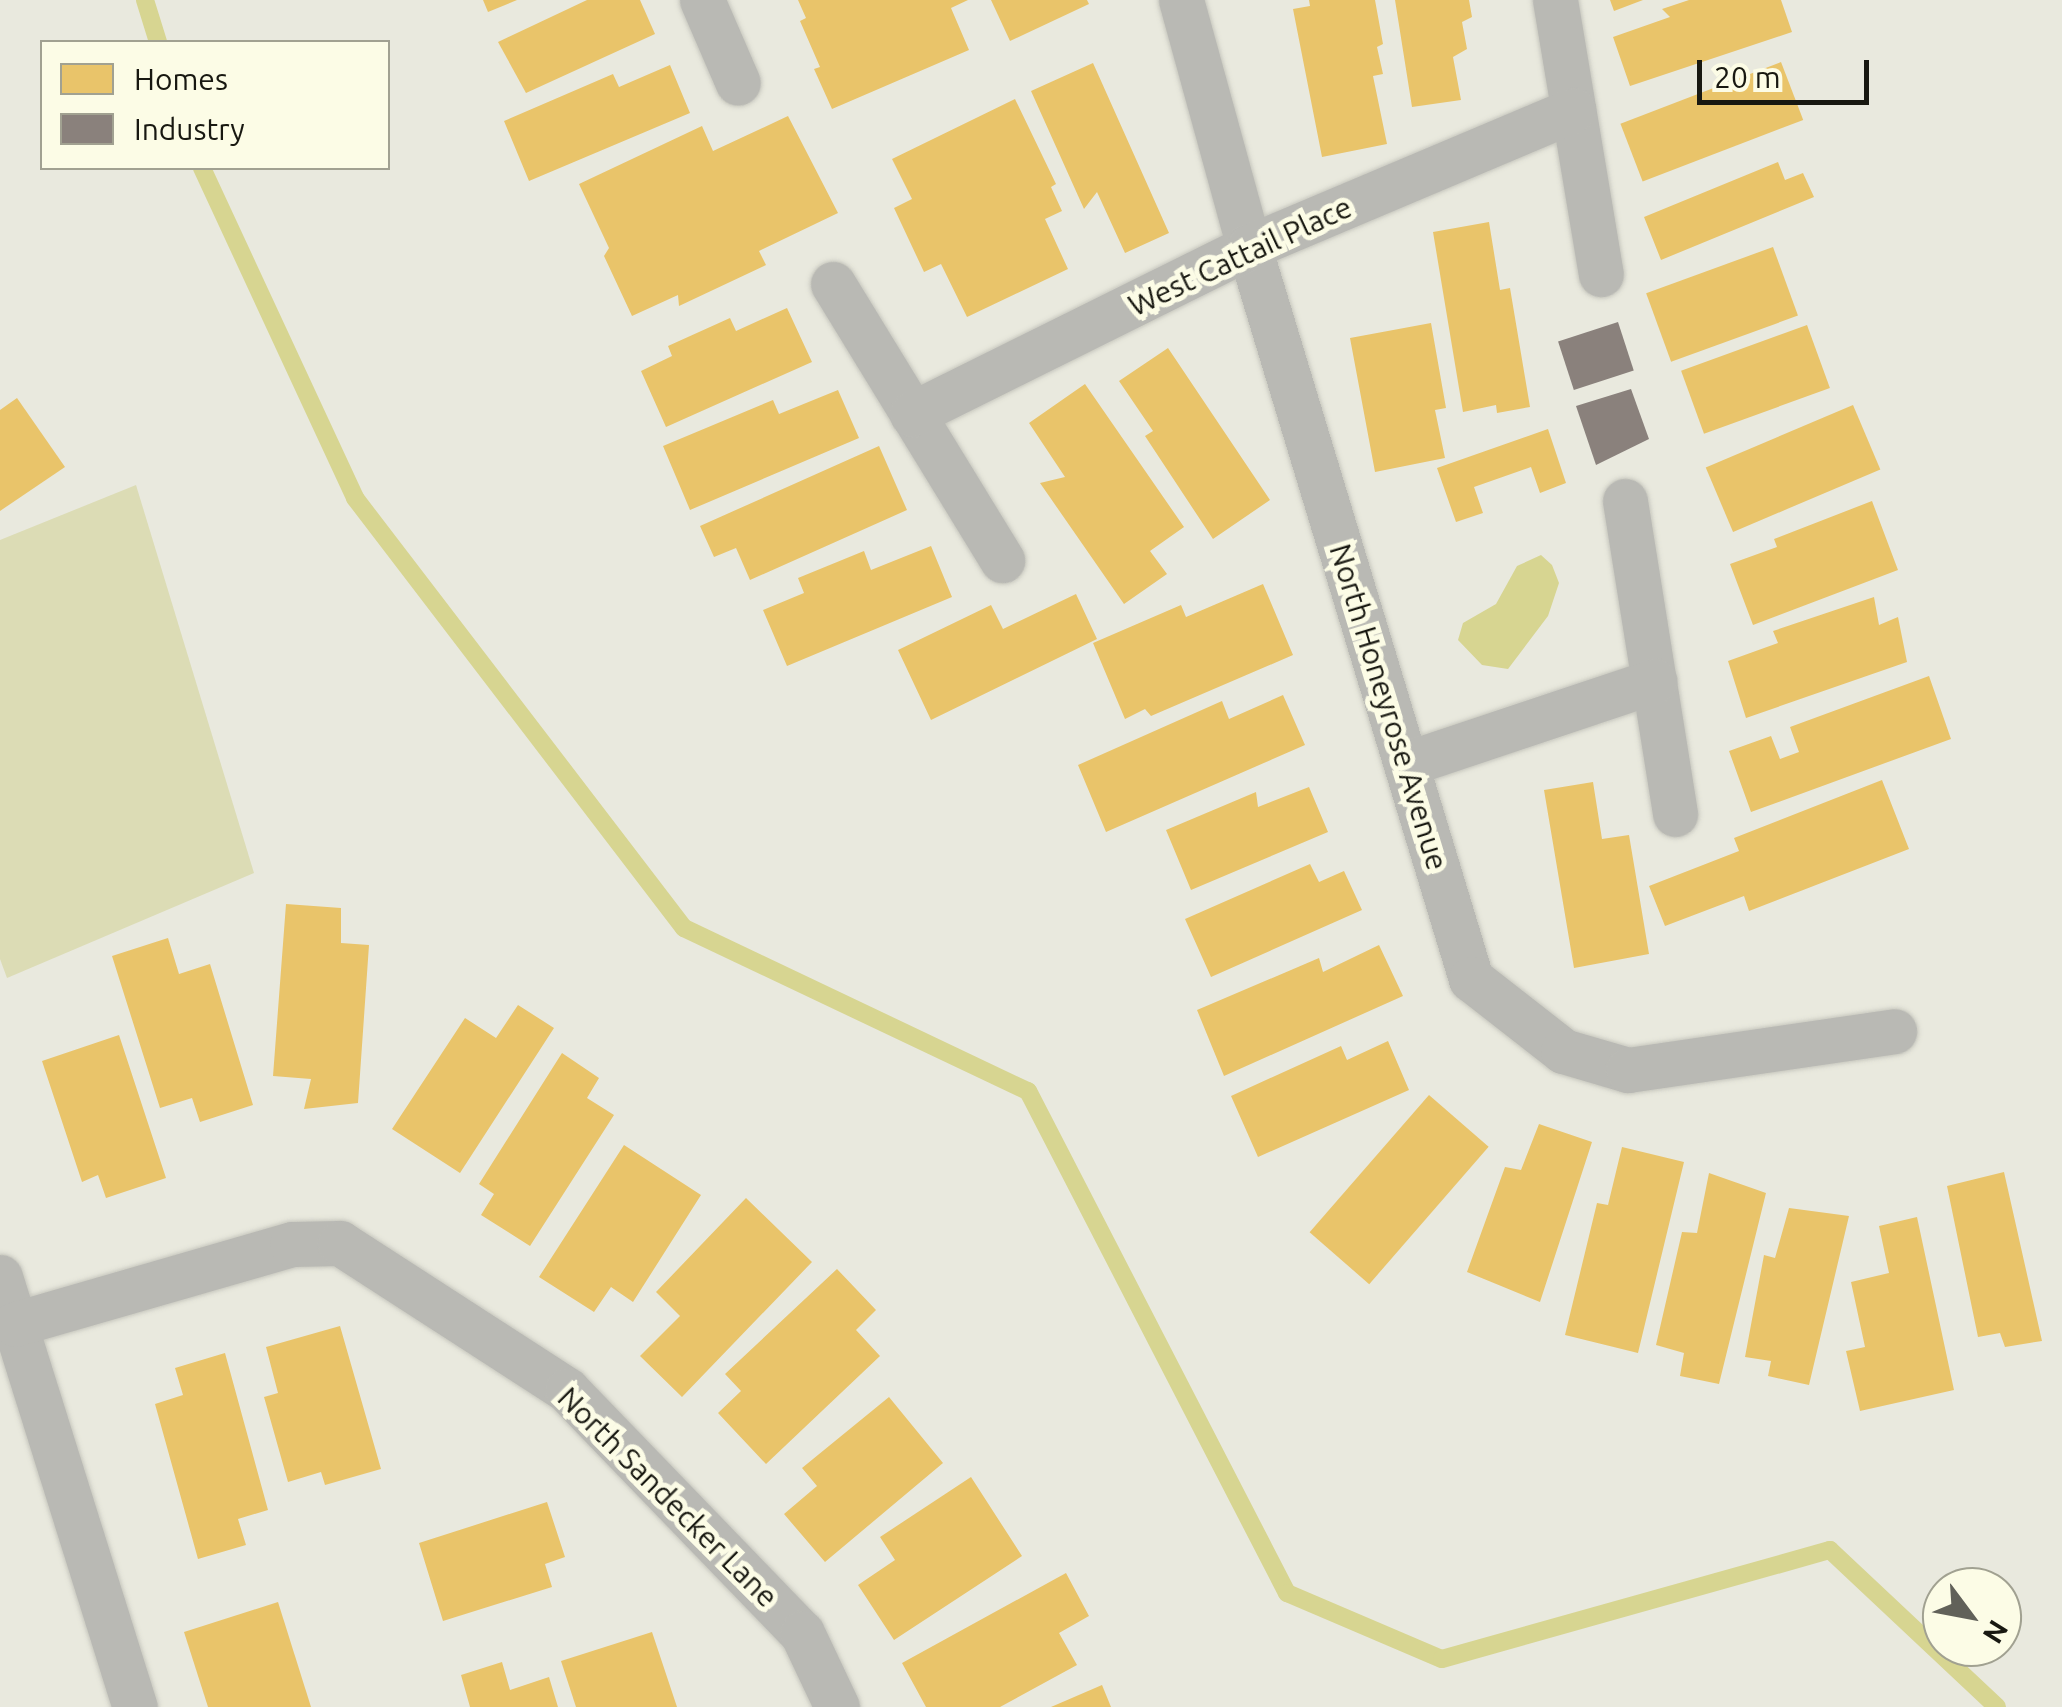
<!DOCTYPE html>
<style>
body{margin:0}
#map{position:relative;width:2062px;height:1707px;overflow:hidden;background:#e9e9de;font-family:Ubuntu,sans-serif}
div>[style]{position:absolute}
.green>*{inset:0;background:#dcdcb5}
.water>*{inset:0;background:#d7d591}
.homes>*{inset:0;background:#e9c46a;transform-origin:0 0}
.industry>*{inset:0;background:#8a817c;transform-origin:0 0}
.stream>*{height:18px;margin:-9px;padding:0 9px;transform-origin:9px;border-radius:9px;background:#d7d591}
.roads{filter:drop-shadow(0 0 2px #c7c7be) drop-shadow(0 0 2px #c7c7be)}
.street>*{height:45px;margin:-22.5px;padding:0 22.5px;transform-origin:22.5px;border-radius:22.5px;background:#b9b9b4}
span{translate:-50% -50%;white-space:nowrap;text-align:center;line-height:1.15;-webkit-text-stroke:10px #fcfce6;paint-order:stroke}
.street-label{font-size:30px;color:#181811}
.legend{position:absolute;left:40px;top:40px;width:350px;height:130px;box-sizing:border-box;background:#fcfce6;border:2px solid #a1a191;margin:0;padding:12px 18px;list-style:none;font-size:30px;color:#181811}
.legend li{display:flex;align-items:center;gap:20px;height:50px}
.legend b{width:50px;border:2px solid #a1a191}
.north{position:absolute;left:1922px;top:1567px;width:100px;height:100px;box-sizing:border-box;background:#fcfce6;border:2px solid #a1a191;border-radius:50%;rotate:122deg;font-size:28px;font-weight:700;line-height:40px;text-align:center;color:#181811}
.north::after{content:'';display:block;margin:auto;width:35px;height:45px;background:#616159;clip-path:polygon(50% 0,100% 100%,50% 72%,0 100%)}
.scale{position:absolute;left:1697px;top:60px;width:172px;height:45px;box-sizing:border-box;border:5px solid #181811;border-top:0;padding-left:12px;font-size:30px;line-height:35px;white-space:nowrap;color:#181811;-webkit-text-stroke:8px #fcfce6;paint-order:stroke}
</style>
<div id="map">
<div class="green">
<i style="clip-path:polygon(136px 485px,254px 873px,7px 978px,0 959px,0 540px)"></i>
</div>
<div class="water">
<i style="clip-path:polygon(1541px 555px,1552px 565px,1559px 583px,1548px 616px,1508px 669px,1482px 665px,1458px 640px,1463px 623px,1496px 604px,1517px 566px)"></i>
</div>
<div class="homes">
<i style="clip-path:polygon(483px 0,517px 0,488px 12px)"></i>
<i style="clip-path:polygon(587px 0,640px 0,655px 34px,526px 93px,498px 42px)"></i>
<i style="clip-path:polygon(798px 0,968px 0,951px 8px,969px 50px,832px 109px,814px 69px,820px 67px,800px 21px,806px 18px)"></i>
<i style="clip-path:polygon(991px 0,1087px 0,1089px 4px,1010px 41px)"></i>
<i style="clip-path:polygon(1309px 0,1375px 0,1383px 44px,1377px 47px,1383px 74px,1373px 76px,1387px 144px,1322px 157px,1293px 9px,1310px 6px)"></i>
<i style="clip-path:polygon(1395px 0,1469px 0,1472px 17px,1462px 22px,1467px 49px,1453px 57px,1461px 100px,1412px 107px)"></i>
<i style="clip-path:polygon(1610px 0,1643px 0,1614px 11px)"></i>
<i style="clip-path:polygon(1689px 0,1781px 0,1792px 32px,1630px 86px,1613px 37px,1670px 17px,1662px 9px)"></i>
<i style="left:1781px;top:62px;width:62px;height:172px;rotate:69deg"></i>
<i style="clip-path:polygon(1093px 63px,1169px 233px,1125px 253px,1097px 192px,1084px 209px,1031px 91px)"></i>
<i style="clip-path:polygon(670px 65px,690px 113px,529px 181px,504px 121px,613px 74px,619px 87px)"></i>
<i style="clip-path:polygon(1015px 99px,1056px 184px,1051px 187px,1062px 211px,1045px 219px,1068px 269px,967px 317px,941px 264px,924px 272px,894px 208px,912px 199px,892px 159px)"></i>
<i style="clip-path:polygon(788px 116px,838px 213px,759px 251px,766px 265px,679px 306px,678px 295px,632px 316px,604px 256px,609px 248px,579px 184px,702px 126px,713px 151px)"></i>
<i style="clip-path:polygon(1778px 162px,1785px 180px,1803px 173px,1814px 197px,1661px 260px,1644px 217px)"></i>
<i style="clip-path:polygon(1489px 222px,1500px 290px,1510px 288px,1530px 407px,1497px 413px,1496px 405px,1463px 412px,1433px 232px)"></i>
<i style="left:1773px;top:247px;width:73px;height:135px;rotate:70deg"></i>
<i style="clip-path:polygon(787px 308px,812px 362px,666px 427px,641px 371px,672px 356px,668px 346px,730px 318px,736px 331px)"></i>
<i style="clip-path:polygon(1431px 323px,1446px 408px,1435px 410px,1445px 458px,1375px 472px,1350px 338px)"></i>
<i style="left:1807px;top:325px;width:67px;height:134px;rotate:70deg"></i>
<i style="clip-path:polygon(1168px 348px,1270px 500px,1213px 539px,1145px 436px,1153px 431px,1119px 381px)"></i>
<i style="clip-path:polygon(1085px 384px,1184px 527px,1150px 551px,1167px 574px,1124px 604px,1040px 483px,1065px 477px,1029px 423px)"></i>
<i style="clip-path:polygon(838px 390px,859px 438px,690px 510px,663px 446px,773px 400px,779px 414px)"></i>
<i style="clip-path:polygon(17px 398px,65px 467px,0 511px,0 410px)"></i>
<i style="left:1853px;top:405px;width:70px;height:160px;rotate:67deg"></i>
<i style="clip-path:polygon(1548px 429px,1566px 483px,1540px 493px,1531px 467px,1474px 487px,1483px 513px,1456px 522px,1437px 468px)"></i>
<i style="clip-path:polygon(879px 446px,907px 510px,750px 580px,736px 548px,714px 557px,700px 526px)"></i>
<i style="clip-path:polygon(1872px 501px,1898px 570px,1753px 625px,1730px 564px,1777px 547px,1774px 539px)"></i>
<i style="clip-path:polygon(931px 546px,952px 597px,787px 666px,763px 610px,804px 593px,798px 578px,864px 551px,871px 570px)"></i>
<i style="clip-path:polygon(1263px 584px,1293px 655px,1151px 716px,1145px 709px,1125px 719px,1093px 643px,1181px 605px,1186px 617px)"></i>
<i style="clip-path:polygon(1076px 594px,1097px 639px,931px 720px,898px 650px,991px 605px,1003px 629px)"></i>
<i style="clip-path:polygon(1874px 597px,1879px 625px,1898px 617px,1907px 662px,1746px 718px,1728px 661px,1778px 643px,1773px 631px)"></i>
<i style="clip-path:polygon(1929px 676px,1951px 739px,1751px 812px,1729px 751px,1771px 736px,1780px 759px,1799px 752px,1790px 727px)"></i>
<i style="clip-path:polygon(1283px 695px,1305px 745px,1106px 832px,1078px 765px,1222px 701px,1229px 719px)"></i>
<i style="clip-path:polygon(1882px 780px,1909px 849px,1749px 911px,1744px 896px,1665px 926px,1649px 886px,1739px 851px,1734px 838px)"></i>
<i style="clip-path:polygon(1593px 782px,1602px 839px,1629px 835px,1649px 954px,1574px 968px,1544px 790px)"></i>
<i style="clip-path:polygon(1309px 787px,1328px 832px,1191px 890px,1166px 830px,1256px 792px,1258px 807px)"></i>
<i style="clip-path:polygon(1310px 864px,1319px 882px,1344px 871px,1362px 910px,1211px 977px,1185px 919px)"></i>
<i style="clip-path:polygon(286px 904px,341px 908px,341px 943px,369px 945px,358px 1103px,304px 1109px,311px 1079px,273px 1076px)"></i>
<i style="clip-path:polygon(168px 938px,179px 974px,210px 964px,253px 1105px,200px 1122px,192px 1098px,160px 1108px,112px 956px)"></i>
<i style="clip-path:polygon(1379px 945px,1403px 996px,1224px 1076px,1197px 1010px,1319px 958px,1323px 972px)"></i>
<i style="clip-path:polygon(518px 1005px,554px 1028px,460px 1173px,392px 1129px,465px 1018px,496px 1038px)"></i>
<i style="clip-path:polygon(119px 1035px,166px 1178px,106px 1198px,98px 1175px,82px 1182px,42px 1061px)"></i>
<i style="clip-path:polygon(1388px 1041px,1409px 1090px,1258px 1157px,1231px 1096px,1341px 1046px,1347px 1060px)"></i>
<i style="clip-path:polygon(562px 1053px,599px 1078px,587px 1098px,614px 1115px,530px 1246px,481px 1215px,494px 1194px,479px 1184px)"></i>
<i style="left:1429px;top:1095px;width:79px;height:182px;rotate:41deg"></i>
<i style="clip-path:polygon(1539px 1124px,1592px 1142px,1540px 1302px,1467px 1272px,1505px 1167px,1521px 1170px)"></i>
<i style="clip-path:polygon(624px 1145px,701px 1195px,633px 1302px,611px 1287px,594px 1312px,539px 1277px)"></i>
<i style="clip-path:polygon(1622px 1147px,1684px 1162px,1638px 1353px,1565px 1335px,1597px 1203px,1608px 1205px)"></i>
<i style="clip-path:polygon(2004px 1172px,2042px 1341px,2005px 1347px,2000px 1333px,1978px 1337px,1947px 1186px)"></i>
<i style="clip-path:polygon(1709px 1173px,1766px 1193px,1719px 1384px,1680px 1376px,1684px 1353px,1656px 1345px,1682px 1232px,1697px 1233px)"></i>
<i style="clip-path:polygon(746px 1198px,812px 1262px,682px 1397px,640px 1356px,680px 1316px,656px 1292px)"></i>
<i style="clip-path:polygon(1789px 1208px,1849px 1216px,1809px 1385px,1768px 1376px,1771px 1361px,1745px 1357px,1764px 1255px,1775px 1258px)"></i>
<i style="clip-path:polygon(1917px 1217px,1954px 1390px,1860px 1411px,1846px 1351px,1865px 1347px,1851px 1282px,1889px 1273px,1879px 1226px)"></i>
<i style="clip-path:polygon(837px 1269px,876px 1310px,856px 1330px,880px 1356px,766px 1464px,718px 1413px,741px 1391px,725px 1374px)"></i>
<i style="clip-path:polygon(340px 1326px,381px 1469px,325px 1485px,321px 1472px,288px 1482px,264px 1397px,278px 1393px,266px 1347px)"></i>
<i style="clip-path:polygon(225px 1353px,268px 1510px,238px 1519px,246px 1545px,198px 1559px,155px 1404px,183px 1395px,175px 1368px)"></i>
<i style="clip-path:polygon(889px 1397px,943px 1463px,825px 1562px,784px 1514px,817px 1486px,802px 1468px)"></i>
<i style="clip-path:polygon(971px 1477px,1022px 1556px,894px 1640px,858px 1585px,895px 1560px,880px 1537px)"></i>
<i style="clip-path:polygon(547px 1502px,565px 1557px,545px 1564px,552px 1587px,443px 1621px,419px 1543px)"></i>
<i style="clip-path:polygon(1066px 1573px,1089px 1616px,1059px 1633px,1077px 1665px,1000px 1707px,926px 1707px,902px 1663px)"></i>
<i style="clip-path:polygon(278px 1602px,311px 1707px,208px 1707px,184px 1632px)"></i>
<i style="clip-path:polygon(652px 1632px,677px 1707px,576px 1707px,561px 1661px)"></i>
<i style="clip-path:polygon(502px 1662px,510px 1690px,549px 1677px,558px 1707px,470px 1707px,461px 1675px)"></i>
<i style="clip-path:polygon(1102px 1685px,1111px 1707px,1051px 1707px)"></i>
</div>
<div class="industry">
<i style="left:1618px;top:322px;width:51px;height:63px;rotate:72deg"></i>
<i style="clip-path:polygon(1631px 389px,1649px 439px,1596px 465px,1576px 406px)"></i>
</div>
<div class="stream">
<i style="left:145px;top:0;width:44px;rotate:72.8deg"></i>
<i style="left:202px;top:168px;width:364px;rotate:65.1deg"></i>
<i style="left:355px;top:498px;width:541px;rotate:52.58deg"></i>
<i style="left:684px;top:928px;width:381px;rotate:25.4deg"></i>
<i style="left:1028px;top:1091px;width:565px;rotate:62.71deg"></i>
<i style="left:1287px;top:1593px;width:168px;rotate:23.1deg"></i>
<i style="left:1442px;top:1659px;width:403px;rotate:-15.7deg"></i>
<i style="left:1830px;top:1550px;width:229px;rotate:43.2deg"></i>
</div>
<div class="roads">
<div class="street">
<i style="left:702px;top:0;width:90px;rotate:66.6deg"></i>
<i style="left:1181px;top:0;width:256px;rotate:74.6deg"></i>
<i style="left:1249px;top:247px;width:765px;rotate:73.13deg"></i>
<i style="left:1471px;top:979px;width:117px;rotate:38deg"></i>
<i style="left:1563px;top:1051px;width:68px;rotate:16.3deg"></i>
<i style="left:1628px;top:1070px;width:269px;rotate:-8.3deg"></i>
<i style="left:1555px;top:0;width:278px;rotate:80.5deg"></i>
<i style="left:833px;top:284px;width:324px;rotate:58.5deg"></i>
<i style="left:912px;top:414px;width:376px;rotate:-26.4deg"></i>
<i style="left:1249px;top:247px;width:352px;rotate:-22.9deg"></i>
<i style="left:1625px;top:501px;width:317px;rotate:80.9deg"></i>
<i style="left:1406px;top:764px;width:262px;rotate:-18.5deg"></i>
<i style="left:0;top:1277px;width:451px;rotate:72.6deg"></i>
<i style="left:15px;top:1324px;width:288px;rotate:-16.1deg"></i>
<i style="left:292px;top:1244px;width:48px;rotate:-1.2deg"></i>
<i style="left:340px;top:1243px;width:270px;rotate:32.9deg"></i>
<i style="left:567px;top:1390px;width:338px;rotate:46deg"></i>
<i style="left:802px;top:1633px;width:82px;rotate:64.7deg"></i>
</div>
</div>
<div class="street-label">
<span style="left:1240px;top:256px;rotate:-25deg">West Cattail Place</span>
<span style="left:1389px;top:707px;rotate:73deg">North Honeyrose Avenue</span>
<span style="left:668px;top:1497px;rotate:45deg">North Sandecker Lane</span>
</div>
<ul class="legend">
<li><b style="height:28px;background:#e9c46a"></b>Homes</li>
<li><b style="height:28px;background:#8a817c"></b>Industry</li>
</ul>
<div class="north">N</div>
<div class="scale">20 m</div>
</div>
